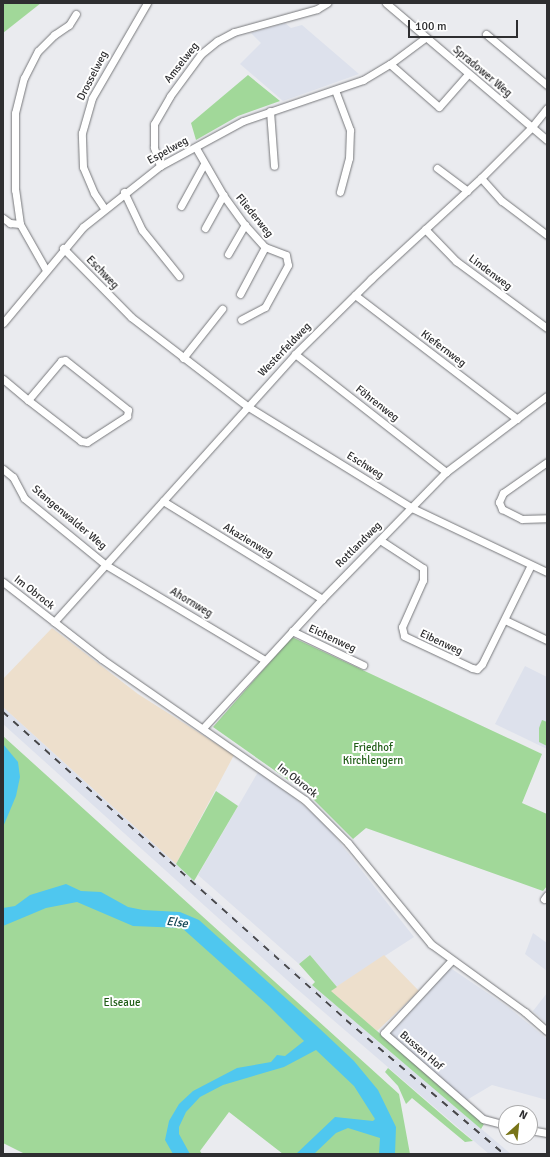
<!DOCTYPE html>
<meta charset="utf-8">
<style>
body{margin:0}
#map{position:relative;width:550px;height:1157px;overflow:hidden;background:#eaebef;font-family:Signika,sans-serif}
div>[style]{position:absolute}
.built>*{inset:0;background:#dde1ec}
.industrial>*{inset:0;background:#eddfcc}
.green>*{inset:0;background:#a1d899}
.water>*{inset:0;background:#4fc7ef}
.roads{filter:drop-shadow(0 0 1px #77787b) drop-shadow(0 0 1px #77787b)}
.minor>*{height:7px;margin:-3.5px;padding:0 3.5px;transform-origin:3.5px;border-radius:3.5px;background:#fff}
.rail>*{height:2px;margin-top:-1px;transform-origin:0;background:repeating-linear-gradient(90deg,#47474a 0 7px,transparent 0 14px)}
span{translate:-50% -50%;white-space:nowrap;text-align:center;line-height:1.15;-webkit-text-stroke:4px #fff;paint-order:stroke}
.street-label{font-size:11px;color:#2e2e30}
.park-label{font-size:11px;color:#205d17}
.water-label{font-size:12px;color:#0d4252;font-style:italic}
.frame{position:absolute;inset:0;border:4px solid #2e2e30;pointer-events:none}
.north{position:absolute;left:498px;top:1105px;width:40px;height:40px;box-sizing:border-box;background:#fff;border:1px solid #ababac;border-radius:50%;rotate:27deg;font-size:11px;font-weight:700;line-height:16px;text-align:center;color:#2e2e30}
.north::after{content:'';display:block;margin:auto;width:14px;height:18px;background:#787418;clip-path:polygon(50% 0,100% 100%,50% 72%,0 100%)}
.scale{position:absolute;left:408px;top:20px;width:110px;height:18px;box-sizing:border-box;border:2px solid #2e2e30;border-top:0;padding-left:5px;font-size:12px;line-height:14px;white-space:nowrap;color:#2e2e30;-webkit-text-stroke:3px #fff;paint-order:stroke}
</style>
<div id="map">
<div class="built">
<i style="clip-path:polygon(285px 23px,291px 28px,302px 25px,359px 74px,283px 101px,240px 64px,261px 43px,251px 33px)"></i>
<i style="clip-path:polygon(525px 666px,547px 677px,547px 749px,495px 724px)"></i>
<i style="clip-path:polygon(3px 707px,267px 947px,511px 1154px,489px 1154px,297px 989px,3px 724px)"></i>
<i style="clip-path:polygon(258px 772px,294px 797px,326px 825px,414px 937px,337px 987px,310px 955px,299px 964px,198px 875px)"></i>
<i style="clip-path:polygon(533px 933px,547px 943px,547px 971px,525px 954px)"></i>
<i style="clip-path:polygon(449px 967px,508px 1007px,547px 1039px,547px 1100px,492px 1085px,465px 1101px,388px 1034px)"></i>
<i style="clip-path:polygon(547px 993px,547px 1024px,533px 1011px)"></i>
</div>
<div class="industrial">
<i style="clip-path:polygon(52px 628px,138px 694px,234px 755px,176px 864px,3px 707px,3px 679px)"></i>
<i style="clip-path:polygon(384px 955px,419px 991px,377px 1031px,330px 991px)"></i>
</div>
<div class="green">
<i style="clip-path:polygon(3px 3px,41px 3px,3px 33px)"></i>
<i style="clip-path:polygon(248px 75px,280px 101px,238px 116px,196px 140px,191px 123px)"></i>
<i style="clip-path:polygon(292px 637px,542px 754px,522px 803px,547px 814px,547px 886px,543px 891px,366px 828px,353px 839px,308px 794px,213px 727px)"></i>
<i style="clip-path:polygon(542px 720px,547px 722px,547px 746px,539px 742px,539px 728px)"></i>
<i style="clip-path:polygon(3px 736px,399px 1094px,410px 1154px,283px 1154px,229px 1112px,200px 1151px,202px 1154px,25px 1154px,3px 1143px)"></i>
<i style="clip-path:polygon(216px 791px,238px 806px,194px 881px,176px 864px)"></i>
<i style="clip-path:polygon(310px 955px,337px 987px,331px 991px,484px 1124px,481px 1129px,312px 985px,315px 982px,299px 964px)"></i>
<i style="clip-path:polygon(388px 1068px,456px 1127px,473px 1141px,465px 1142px,412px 1098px,406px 1104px,398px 1086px,385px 1072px)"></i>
</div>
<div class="water">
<i style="clip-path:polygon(3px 744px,18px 762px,20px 777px,16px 796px,3px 827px)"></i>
<i style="clip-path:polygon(66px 884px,81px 891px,101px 892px,128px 907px,143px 910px,180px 912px,199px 920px,320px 1029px,354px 1061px,378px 1090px,396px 1127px,395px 1154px,379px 1154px,380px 1138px,348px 1128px,336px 1133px,314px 1154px,296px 1154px,335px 1117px,373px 1121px,375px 1119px,354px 1086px,316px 1050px,284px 1067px,223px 1085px,200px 1097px,186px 1112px,179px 1127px,179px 1134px,190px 1154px,173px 1154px,165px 1140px,169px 1121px,179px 1104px,193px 1091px,237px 1068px,271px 1062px,277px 1055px,285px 1056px,304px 1041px,269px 1006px,182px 928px,133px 926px,77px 902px,46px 908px,3px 926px,3px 908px,15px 906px,30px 895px)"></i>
</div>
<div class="roads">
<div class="minor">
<i style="left:386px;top:3px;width:211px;rotate:40.4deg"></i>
<i style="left:486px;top:34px;width:80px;rotate:39.9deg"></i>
<i style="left:390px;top:64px;width:65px;rotate:41.3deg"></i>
<i style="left:439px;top:107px;width:44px;rotate:-48.7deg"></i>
<i style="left:335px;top:90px;width:43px;rotate:69.4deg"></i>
<i style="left:350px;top:130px;width:28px;rotate:92deg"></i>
<i style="left:349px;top:158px;width:35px;rotate:105deg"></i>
<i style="left:270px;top:111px;width:55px;rotate:85.8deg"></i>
<i style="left:196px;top:148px;width:54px;rotate:60.1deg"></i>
<i style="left:223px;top:195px;width:37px;rotate:54deg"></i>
<i style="left:245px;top:225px;width:30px;rotate:48deg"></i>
<i style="left:265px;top:247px;width:22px;rotate:21deg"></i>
<i style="left:286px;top:255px;width:10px;rotate:79deg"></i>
<i style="left:288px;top:265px;width:48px;rotate:118.7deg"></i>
<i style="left:265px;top:307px;width:27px;rotate:152deg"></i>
<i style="left:160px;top:166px;width:20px;rotate:-108deg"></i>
<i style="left:154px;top:147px;width:23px;rotate:-90deg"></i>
<i style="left:154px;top:124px;width:32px;rotate:-60deg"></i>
<i style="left:170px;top:96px;width:52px;rotate:-53.6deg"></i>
<i style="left:201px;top:54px;width:21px;rotate:-39deg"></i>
<i style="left:217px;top:41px;width:19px;rotate:-28deg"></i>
<i style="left:234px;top:32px;width:86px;rotate:-15.5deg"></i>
<i style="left:317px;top:9px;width:12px;rotate:-31deg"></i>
<i style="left:437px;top:168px;width:38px;rotate:37deg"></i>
<i style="left:481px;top:178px;width:31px;rotate:48deg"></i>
<i style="left:502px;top:201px;width:56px;rotate:37.1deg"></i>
<i style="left:124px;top:192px;width:42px;rotate:64.7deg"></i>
<i style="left:142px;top:230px;width:59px;rotate:51.2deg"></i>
<i style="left:181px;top:206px;width:48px;rotate:-61.3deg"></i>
<i style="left:104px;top:208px;width:18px;rotate:-124deg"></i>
<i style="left:94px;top:193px;width:28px;rotate:-113deg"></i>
<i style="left:83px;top:167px;width:34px;rotate:-92deg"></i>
<i style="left:82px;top:133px;width:36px;rotate:-74deg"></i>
<i style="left:92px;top:98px;width:110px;rotate:-59.9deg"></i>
<i style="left:3px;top:218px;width:9px;rotate:36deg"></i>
<i style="left:10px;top:223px;width:10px;rotate:6deg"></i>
<i style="left:205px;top:228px;width:38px;rotate:-61deg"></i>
<i style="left:425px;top:229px;width:45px;rotate:45.9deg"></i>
<i style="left:456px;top:261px;width:113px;rotate:36.4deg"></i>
<i style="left:63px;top:248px;width:97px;rotate:45.4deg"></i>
<i style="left:131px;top:317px;width:146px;rotate:37.5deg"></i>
<i style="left:247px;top:406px;width:194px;rotate:31.7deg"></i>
<i style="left:412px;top:508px;width:149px;rotate:25.4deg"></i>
<i style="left:228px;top:254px;width:34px;rotate:-60deg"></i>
<i style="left:46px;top:270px;width:53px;rotate:-119.5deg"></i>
<i style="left:20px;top:224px;width:34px;rotate:-98deg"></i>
<i style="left:15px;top:190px;width:77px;rotate:-90deg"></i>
<i style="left:15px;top:113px;width:36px;rotate:-76deg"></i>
<i style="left:24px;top:78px;width:30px;rotate:-63deg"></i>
<i style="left:38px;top:51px;width:23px;rotate:-45deg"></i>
<i style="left:54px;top:35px;width:18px;rotate:-34deg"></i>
<i style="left:69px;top:25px;width:13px;rotate:-58deg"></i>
<i style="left:240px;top:294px;width:53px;rotate:-62deg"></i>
<i style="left:355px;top:295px;width:204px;rotate:37.4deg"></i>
<i style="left:3px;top:323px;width:125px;rotate:-50.2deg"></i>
<i style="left:83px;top:227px;width:98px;rotate:-38.4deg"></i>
<i style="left:160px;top:166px;width:94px;rotate:-28.5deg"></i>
<i style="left:243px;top:121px;width:127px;rotate:-18.9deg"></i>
<i style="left:363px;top:80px;width:31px;rotate:-31deg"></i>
<i style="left:390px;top:64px;width:44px;rotate:-36.6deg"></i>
<i style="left:295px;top:354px;width:192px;rotate:38deg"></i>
<i style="left:183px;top:358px;width:63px;rotate:-51.5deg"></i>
<i style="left:3px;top:379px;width:33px;rotate:40deg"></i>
<i style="left:28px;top:400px;width:67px;rotate:37.7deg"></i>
<i style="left:81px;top:441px;width:6px;rotate:9deg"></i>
<i style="left:87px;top:442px;width:48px;rotate:-33deg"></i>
<i style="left:127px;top:416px;width:6px;rotate:-81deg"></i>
<i style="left:128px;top:410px;width:80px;rotate:-141.6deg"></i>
<i style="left:65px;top:360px;width:4px;rotate:166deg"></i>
<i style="left:61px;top:361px;width:51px;rotate:130.2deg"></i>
<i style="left:547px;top:462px;width:54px;rotate:144.8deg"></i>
<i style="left:503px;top:493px;width:10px;rotate:114deg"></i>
<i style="left:499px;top:502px;width:8px;rotate:67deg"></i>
<i style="left:502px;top:509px;width:22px;rotate:27deg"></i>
<i style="left:522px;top:519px;width:25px;rotate:-2deg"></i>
<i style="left:3px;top:469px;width:13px;rotate:39deg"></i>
<i style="left:13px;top:477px;width:24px;rotate:62deg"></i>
<i style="left:24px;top:498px;width:106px;rotate:39.3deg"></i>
<i style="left:106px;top:565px;width:185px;rotate:30.9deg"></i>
<i style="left:163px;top:501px;width:187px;rotate:31.6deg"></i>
<i style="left:380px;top:540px;width:51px;rotate:33.1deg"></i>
<i style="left:423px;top:568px;width:12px;rotate:90deg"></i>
<i style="left:423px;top:580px;width:51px;rotate:114.1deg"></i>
<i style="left:402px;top:627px;width:9px;rotate:77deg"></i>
<i style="left:404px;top:636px;width:75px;rotate:25.2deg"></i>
<i style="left:472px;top:668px;width:5px;rotate:11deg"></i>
<i style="left:477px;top:669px;width:7px;rotate:-45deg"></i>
<i style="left:482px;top:664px;width:110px;rotate:-63.7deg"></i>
<i style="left:3px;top:582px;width:125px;rotate:37.9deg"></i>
<i style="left:102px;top:659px;width:247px;rotate:34.8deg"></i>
<i style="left:305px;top:800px;width:61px;rotate:45deg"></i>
<i style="left:348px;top:843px;width:131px;rotate:50.6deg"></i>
<i style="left:431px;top:944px;width:116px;rotate:35.9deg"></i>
<i style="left:525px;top:1012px;width:29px;rotate:41deg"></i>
<i style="left:505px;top:620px;width:47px;rotate:25.5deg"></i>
<i style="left:54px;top:622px;width:360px;rotate:-48deg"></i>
<i style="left:295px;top:354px;width:107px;rotate:-44.6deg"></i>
<i style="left:371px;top:279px;width:149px;rotate:-42.6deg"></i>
<i style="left:481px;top:178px;width:71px;rotate:-45deg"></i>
<i style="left:531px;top:128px;width:26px;rotate:-51deg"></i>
<i style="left:292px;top:631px;width:79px;rotate:25.6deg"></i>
<i style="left:203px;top:728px;width:176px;rotate:-47.3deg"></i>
<i style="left:322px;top:599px;width:177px;rotate:-45.7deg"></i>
<i style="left:446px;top:472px;width:126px;rotate:-37deg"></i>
<i style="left:544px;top:899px;width:5px;rotate:-53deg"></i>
<i style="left:451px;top:961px;width:98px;rotate:132.9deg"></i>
<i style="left:384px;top:1033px;width:131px;rotate:41deg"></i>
<i style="left:483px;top:1119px;width:24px;rotate:15deg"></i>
<i style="left:530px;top:1130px;width:17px;rotate:10deg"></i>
</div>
</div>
<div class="rail">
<i style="left:3px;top:712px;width:461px;rotate:41.9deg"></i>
<i style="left:346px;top:1020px;width:207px;rotate:40.3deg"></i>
</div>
<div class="street-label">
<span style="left:182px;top:63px;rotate:-52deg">Amselweg</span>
<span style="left:482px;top:72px;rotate:40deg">Spradower Weg</span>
<span style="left:93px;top:76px;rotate:-63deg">Drosselweg</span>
<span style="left:168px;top:151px;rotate:-29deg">Espelweg</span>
<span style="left:254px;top:216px;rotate:51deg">Fliederweg</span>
<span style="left:102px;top:273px;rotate:46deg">Eschweg</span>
<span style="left:490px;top:273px;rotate:37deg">Lindenweg</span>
<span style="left:443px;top:349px;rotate:37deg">Kiefernweg</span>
<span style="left:285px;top:350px;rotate:-46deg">Westerfeldweg</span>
<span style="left:377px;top:404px;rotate:38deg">Föhrenweg</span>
<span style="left:365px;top:466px;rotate:32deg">Eschweg</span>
<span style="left:69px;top:518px;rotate:40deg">Stangenwalder Weg</span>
<span style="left:248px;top:541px;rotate:31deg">Akazienweg</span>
<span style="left:359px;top:545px;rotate:-45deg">Rottlandweg</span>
<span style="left:34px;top:593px;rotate:38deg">Im Obrock</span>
<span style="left:191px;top:603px;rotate:31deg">Ahornweg</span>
<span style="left:332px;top:639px;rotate:25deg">Eichenweg</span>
<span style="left:441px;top:643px;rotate:25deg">Eibenweg</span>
<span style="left:297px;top:781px;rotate:38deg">Im Obrock</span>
<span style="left:421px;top:1051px;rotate:41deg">Bussen Hof</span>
</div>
<div class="park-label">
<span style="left:373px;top:755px">Friedhof<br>Kirchlengern</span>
<span style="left:122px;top:1003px">Elseaue</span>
</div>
<div class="water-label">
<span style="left:177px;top:923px;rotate:7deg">Else</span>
</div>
<div class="frame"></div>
<div class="north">N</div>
<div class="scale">100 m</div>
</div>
